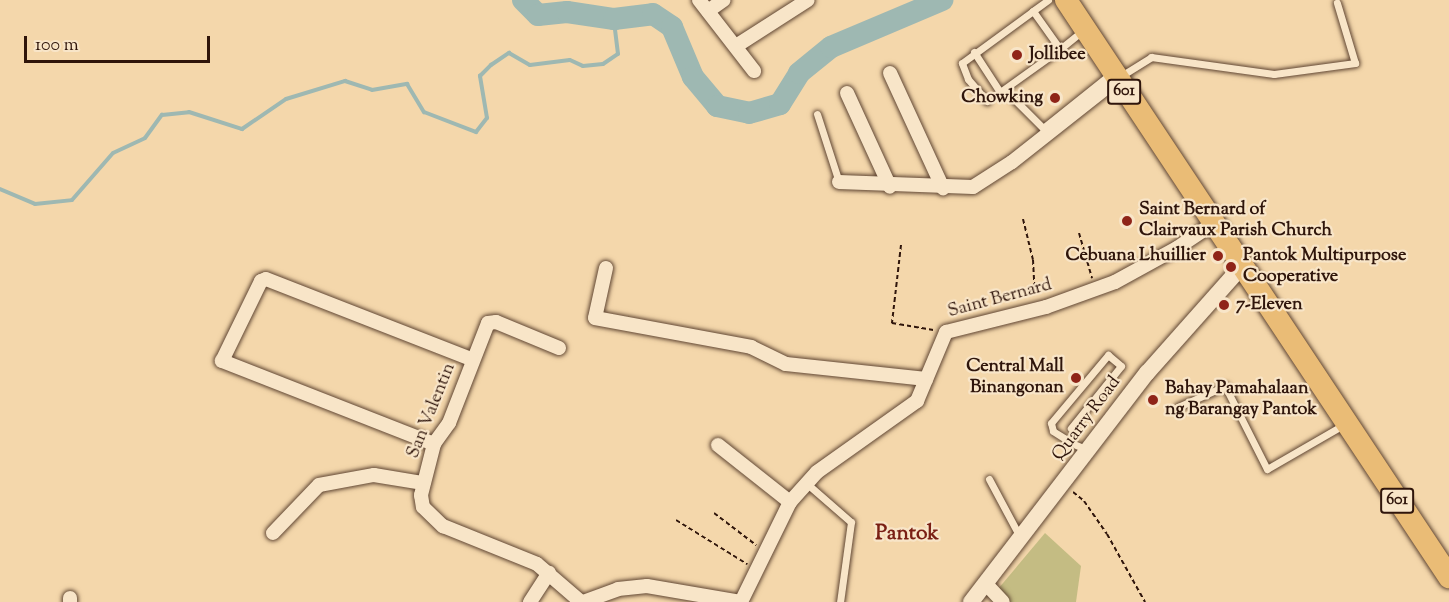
<!DOCTYPE html>
<style>
body{margin:0}
#map{position:relative;width:1449px;height:602px;overflow:hidden;background:#f4d7ab;font-family:"Sorts Mill Goudy",serif}
div>[style]{position:absolute}
.green>*{inset:0;background:#c4bc83}
.stream>*{height:4px;margin:-2px;padding:0 2px;transform-origin:2px;border-radius:2px;background:#9eb8b2}
.river>*{height:22px;margin:-11px;padding:0 11px;transform-origin:11px;border-radius:11px;background:#9eb8b2}
.path>*{height:2px;margin-top:-1px;transform-origin:0;background:repeating-linear-gradient(90deg,#2f150b 0 4.5px,transparent 0 7.5px)}
.roads{filter:drop-shadow(0 0 2px #604633) drop-shadow(0 0 2px #604633)}
.service>*{height:7px;margin:-3.5px;padding:0 3.5px;transform-origin:3.5px;border-radius:3.5px;background:#f8e5c8}
.minor>*{height:14px;margin:-7px;padding:0 7px;transform-origin:7px;border-radius:7px;background:#f8e5c8}
.tertiary>*{height:16px;margin:-8px;padding:0 8px;transform-origin:8px;border-radius:8px;background:#f8e5c8}
.primary>*{height:22px;margin:-11px;padding:0 11px;transform-origin:11px;border-radius:11px;background:#eabc76}
.dots>*{width:16px;height:16px;translate:-50% -50%;box-sizing:border-box;border:3px solid #f8e5c8;border-radius:50%}
span{translate:-50% -50%;white-space:nowrap;text-align:center;line-height:1.15;-webkit-text-stroke:4.5px #f8e5c8;paint-order:stroke}
.shield-label span{padding:2px 4px;background:#f8e5c8;border:2px solid;border-radius:4px;-webkit-text-stroke-width:0}
.shield-label{font-size:16px;color:#2f150b;font-weight:700}
.poi-label{font-size:18px;color:#2f150b;font-weight:700}
.left{translate:0 -50%;text-align:left}
.right{translate:-100% -50%;text-align:right}
.street-label{font-size:18px;color:#2f150b}
.quarter-label{font-size:21px;color:#7a1f14;font-weight:700}
.scale{position:absolute;left:24px;top:36px;width:186px;height:27px;box-sizing:border-box;border:3px solid #2f150b;border-top:0;padding-left:8px;font-size:18px;line-height:21px;white-space:nowrap;color:#2f150b;-webkit-text-stroke:4px #f8e5c8;paint-order:stroke}
</style>
<div id="map">
<div class="green">
<i style="clip-path:polygon(1045px 533px,1081px 566px,1076px 602px,1010px 602px,998px 589px)"></i>
</div>
<div class="stream">
<i style="left:0;top:189px;width:38px;rotate:23deg"></i>
<i style="left:35px;top:204px;width:37px;rotate:-6deg"></i>
<i style="left:72px;top:200px;width:62px;rotate:-48.9deg"></i>
<i style="left:113px;top:153px;width:35px;rotate:-25deg"></i>
<i style="left:145px;top:138px;width:29px;rotate:-54deg"></i>
<i style="left:162px;top:115px;width:27px;rotate:-6deg"></i>
<i style="left:189px;top:112px;width:56px;rotate:17.8deg"></i>
<i style="left:242px;top:129px;width:53px;rotate:-34.3deg"></i>
<i style="left:286px;top:99px;width:62px;rotate:-17deg"></i>
<i style="left:345px;top:81px;width:28px;rotate:18deg"></i>
<i style="left:372px;top:90px;width:36px;rotate:-10deg"></i>
<i style="left:407px;top:84px;width:33px;rotate:59deg"></i>
<i style="left:424px;top:112px;width:56px;rotate:21deg"></i>
<i style="left:476px;top:132px;width:18px;rotate:-52deg"></i>
<i style="left:487px;top:118px;width:43px;rotate:-99.5deg"></i>
<i style="left:480px;top:76px;width:16px;rotate:-45deg"></i>
<i style="left:491px;top:65px;width:22px;rotate:-34deg"></i>
<i style="left:509px;top:53px;width:24px;rotate:30deg"></i>
<i style="left:530px;top:65px;width:40px;rotate:-7.1deg"></i>
<i style="left:570px;top:60px;width:14px;rotate:25deg"></i>
<i style="left:583px;top:66px;width:20px;rotate:-6deg"></i>
<i style="left:603px;top:64px;width:18px;rotate:-34deg"></i>
<i style="left:618px;top:54px;width:35px;rotate:-97deg"></i>
</div>
<div class="river">
<i style="left:523px;top:0;width:21px;rotate:45deg"></i>
<i style="left:538px;top:15px;width:29px;rotate:-6deg"></i>
<i style="left:567px;top:12px;width:48px;rotate:8.5deg"></i>
<i style="left:614px;top:19px;width:39px;rotate:-7deg"></i>
<i style="left:653px;top:14px;width:23px;rotate:34deg"></i>
<i style="left:672px;top:27px;width:54px;rotate:67.2deg"></i>
<i style="left:693px;top:77px;width:38px;rotate:50deg"></i>
<i style="left:717px;top:106px;width:33px;rotate:12deg"></i>
<i style="left:749px;top:113px;width:32px;rotate:-16deg"></i>
<i style="left:780px;top:104px;width:36px;rotate:-58deg"></i>
<i style="left:799px;top:73px;width:41px;rotate:-39.1deg"></i>
<i style="left:831px;top:47px;width:121px;rotate:-22.9deg"></i>
</div>
<div class="path">
<i style="left:1023px;top:219px;width:42px;rotate:76.3deg"></i>
<i style="left:1033px;top:260px;width:37px;rotate:87deg"></i>
<i style="left:1079px;top:233px;width:47px;rotate:73.9deg"></i>
<i style="left:901px;top:245px;width:79px;rotate:96.6deg"></i>
<i style="left:892px;top:323px;width:42px;rotate:9.7deg"></i>
<i style="left:1073px;top:492px;width:14px;rotate:39deg"></i>
<i style="left:1084px;top:501px;width:40px;rotate:55.1deg"></i>
<i style="left:1107px;top:534px;width:78px;rotate:60.8deg"></i>
<i style="left:714px;top:513px;width:53px;rotate:37.3deg"></i>
<i style="left:676px;top:520px;width:84px;rotate:31.8deg"></i>
</div>
<div class="roads">
<div class="service">
<i style="left:1048px;top:0;width:19px;rotate:144deg"></i>
<i style="left:1033px;top:11px;width:47px;rotate:54.6deg"></i>
<i style="left:1060px;top:49px;width:28px;rotate:-39deg"></i>
<i style="left:974px;top:52px;width:48px;rotate:57deg"></i>
<i style="left:1000px;top:92px;width:74px;rotate:-35.6deg"></i>
<i style="left:1121px;top:76px;width:36px;rotate:-32deg"></i>
<i style="left:1151px;top:57px;width:124px;rotate:7.9deg"></i>
<i style="left:1274px;top:74px;width:82px;rotate:-7.7deg"></i>
<i style="left:1355px;top:63px;width:63px;rotate:-106.7deg"></i>
<i style="left:1014px;top:99px;width:41px;rotate:45deg"></i>
<i style="left:1043px;top:128px;width:88px;rotate:-38.6deg"></i>
<i style="left:987px;top:101px;width:29px;rotate:-131deg"></i>
<i style="left:968px;top:79px;width:17px;rotate:-111deg"></i>
<i style="left:962px;top:63px;width:88px;rotate:-36.2deg"></i>
<i style="left:817px;top:114px;width:71px;rotate:72.1deg"></i>
<i style="left:1178px;top:407px;width:51px;rotate:-24.1deg"></i>
<i style="left:1225px;top:386px;width:93px;rotate:63.2deg"></i>
<i style="left:1267px;top:469px;width:90px;rotate:-30deg"></i>
<i style="left:1064px;top:438px;width:13px;rotate:-148deg"></i>
<i style="left:1053px;top:431px;width:8px;rotate:-104deg"></i>
<i style="left:1051px;top:423px;width:89px;rotate:-50deg"></i>
<i style="left:1108px;top:355px;width:17px;rotate:40deg"></i>
<i style="left:1121px;top:366px;width:80px;rotate:128.9deg"></i>
<i style="left:1076px;top:445px;width:13px;rotate:23deg"></i>
<i style="left:989px;top:479px;width:66px;rotate:61.9deg"></i>
<i style="left:805px;top:482px;width:61px;rotate:41deg"></i>
<i style="left:851px;top:522px;width:81px;rotate:97.8deg"></i>
</div>
<div class="minor">
<i style="left:699px;top:0;width:90px;rotate:52.2deg"></i>
<i style="left:708px;top:11px;width:19px;rotate:-35deg"></i>
<i style="left:736px;top:46px;width:85px;rotate:-32.6deg"></i>
<i style="left:890px;top:73px;width:127px;rotate:65.3deg"></i>
<i style="left:847px;top:93px;width:103px;rotate:65.4deg"></i>
<i style="left:839px;top:182px;width:134px;rotate:2.1deg"></i>
<i style="left:973px;top:187px;width:46px;rotate:-32.7deg"></i>
<i style="left:1012px;top:162px;width:132px;rotate:-38.3deg"></i>
<i style="left:606px;top:268px;width:51px;rotate:102.4deg"></i>
<i style="left:595px;top:318px;width:159px;rotate:10.5deg"></i>
<i style="left:751px;top:347px;width:39px;rotate:26deg"></i>
<i style="left:786px;top:364px;width:141px;rotate:6.1deg"></i>
<i style="left:559px;top:348px;width:68px;rotate:-157.6deg"></i>
<i style="left:496px;top:322px;width:8px;rotate:173deg"></i>
<i style="left:488px;top:323px;width:107px;rotate:111.3deg"></i>
<i style="left:449px;top:423px;width:26px;rotate:126deg"></i>
<i style="left:434px;top:444px;width:53px;rotate:104.3deg"></i>
<i style="left:421px;top:495px;width:12px;rotate:81deg"></i>
<i style="left:423px;top:507px;width:28px;rotate:44deg"></i>
<i style="left:443px;top:526px;width:101px;rotate:22deg"></i>
<i style="left:537px;top:564px;width:58px;rotate:40.8deg"></i>
<i style="left:434px;top:444px;width:228px;rotate:-158.6deg"></i>
<i style="left:222px;top:361px;width:89px;rotate:-64deg"></i>
<i style="left:261px;top:281px;width:5px;rotate:-22deg"></i>
<i style="left:266px;top:279px;width:220px;rotate:21.3deg"></i>
<i style="left:718px;top:445px;width:92px;rotate:38.4deg"></i>
<i style="left:273px;top:533px;width:66px;rotate:-46.2deg"></i>
<i style="left:319px;top:485px;width:56px;rotate:-10.3deg"></i>
<i style="left:374px;top:475px;width:50px;rotate:9.3deg"></i>
<i style="left:987px;top:585px;width:23px;rotate:47deg"></i>
<i style="left:70px;top:602px;width:4px;rotate:-90deg"></i>
<i style="left:530px;top:602px;width:35px;rotate:-57deg"></i>
<i style="left:583px;top:602px;width:37px;rotate:-20deg"></i>
<i style="left:618px;top:589px;width:29px;rotate:-6deg"></i>
<i style="left:647px;top:586px;width:95px;rotate:9.7deg"></i>
<i style="left:741px;top:602px;width:111px;rotate:-63.9deg"></i>
<i style="left:790px;top:502px;width:40px;rotate:-48deg"></i>
<i style="left:817px;top:472px;width:123px;rotate:-35.4deg"></i>
<i style="left:917px;top:401px;width:75px;rotate:-67.2deg"></i>
<i style="left:946px;top:332px;width:103px;rotate:-14deg"></i>
<i style="left:1046px;top:307px;width:73px;rotate:-19.9deg"></i>
<i style="left:1115px;top:282px;width:71px;rotate:-28.7deg"></i>
<i style="left:1177px;top:248px;width:45px;rotate:-34deg"></i>
</div>
<div class="tertiary">
<i style="left:971px;top:602px;width:289px;rotate:-52.5deg"></i>
<i style="left:1147px;top:373px;width:143px;rotate:-48.4deg"></i>
</div>
<div class="primary">
<i style="left:1066px;top:0;width:693px;rotate:56.42deg"></i>
</div>
</div>
<div class="dots">
<i style="left:1017px;top:55px;background:#8f2418"></i>
<i style="left:1055px;top:98px;background:#8f2418"></i>
<i style="left:1127px;top:221px;background:#8f2418"></i>
<i style="left:1218px;top:256px;background:#8f2418"></i>
<i style="left:1231px;top:267px;background:#8f2418"></i>
<i style="left:1224px;top:305px;background:#8f2418"></i>
<i style="left:1076px;top:378px;background:#8f2418"></i>
<i style="left:1153px;top:400px;background:#8f2418"></i>
</div>
<div class="shield-label">
<span style="left:1124px;top:92px">601</span>
<span style="left:1397px;top:501px">601</span>
</div>
<div class="poi-label">
<span class="left" style="left:1029px;top:55px">Jollibee</span>
<span class="right" style="left:1043px;top:98px">Chowking</span>
<span class="left" style="left:1139px;top:221px">Saint Bernard of<br>Clairvaux Parish Church</span>
<span class="right" style="left:1206px;top:256px">Cebuana Lhuillier</span>
<span class="left" style="left:1243px;top:267px">Pantok Multipurpose<br>Cooperative</span>
<span class="left" style="left:1236px;top:305px">7-Eleven</span>
<span class="right" style="left:1064px;top:378px">Central Mall<br>Binangonan</span>
<span class="left" style="left:1165px;top:400px">Bahay Pamahalaan<br>ng Barangay Pantok</span>
</div>
<div class="street-label">
<span style="left:1000px;top:299px;rotate:-15deg">Saint Bernard</span>
<span style="left:432px;top:411px;rotate:-68deg">San Valentin</span>
<span style="left:1087px;top:419px;rotate:-53deg">Quarry Road</span>
</div>
<div class="quarter-label">
<span style="left:907px;top:534px">Pantok</span>
</div>
<div class="scale">100 m</div>
</div>
